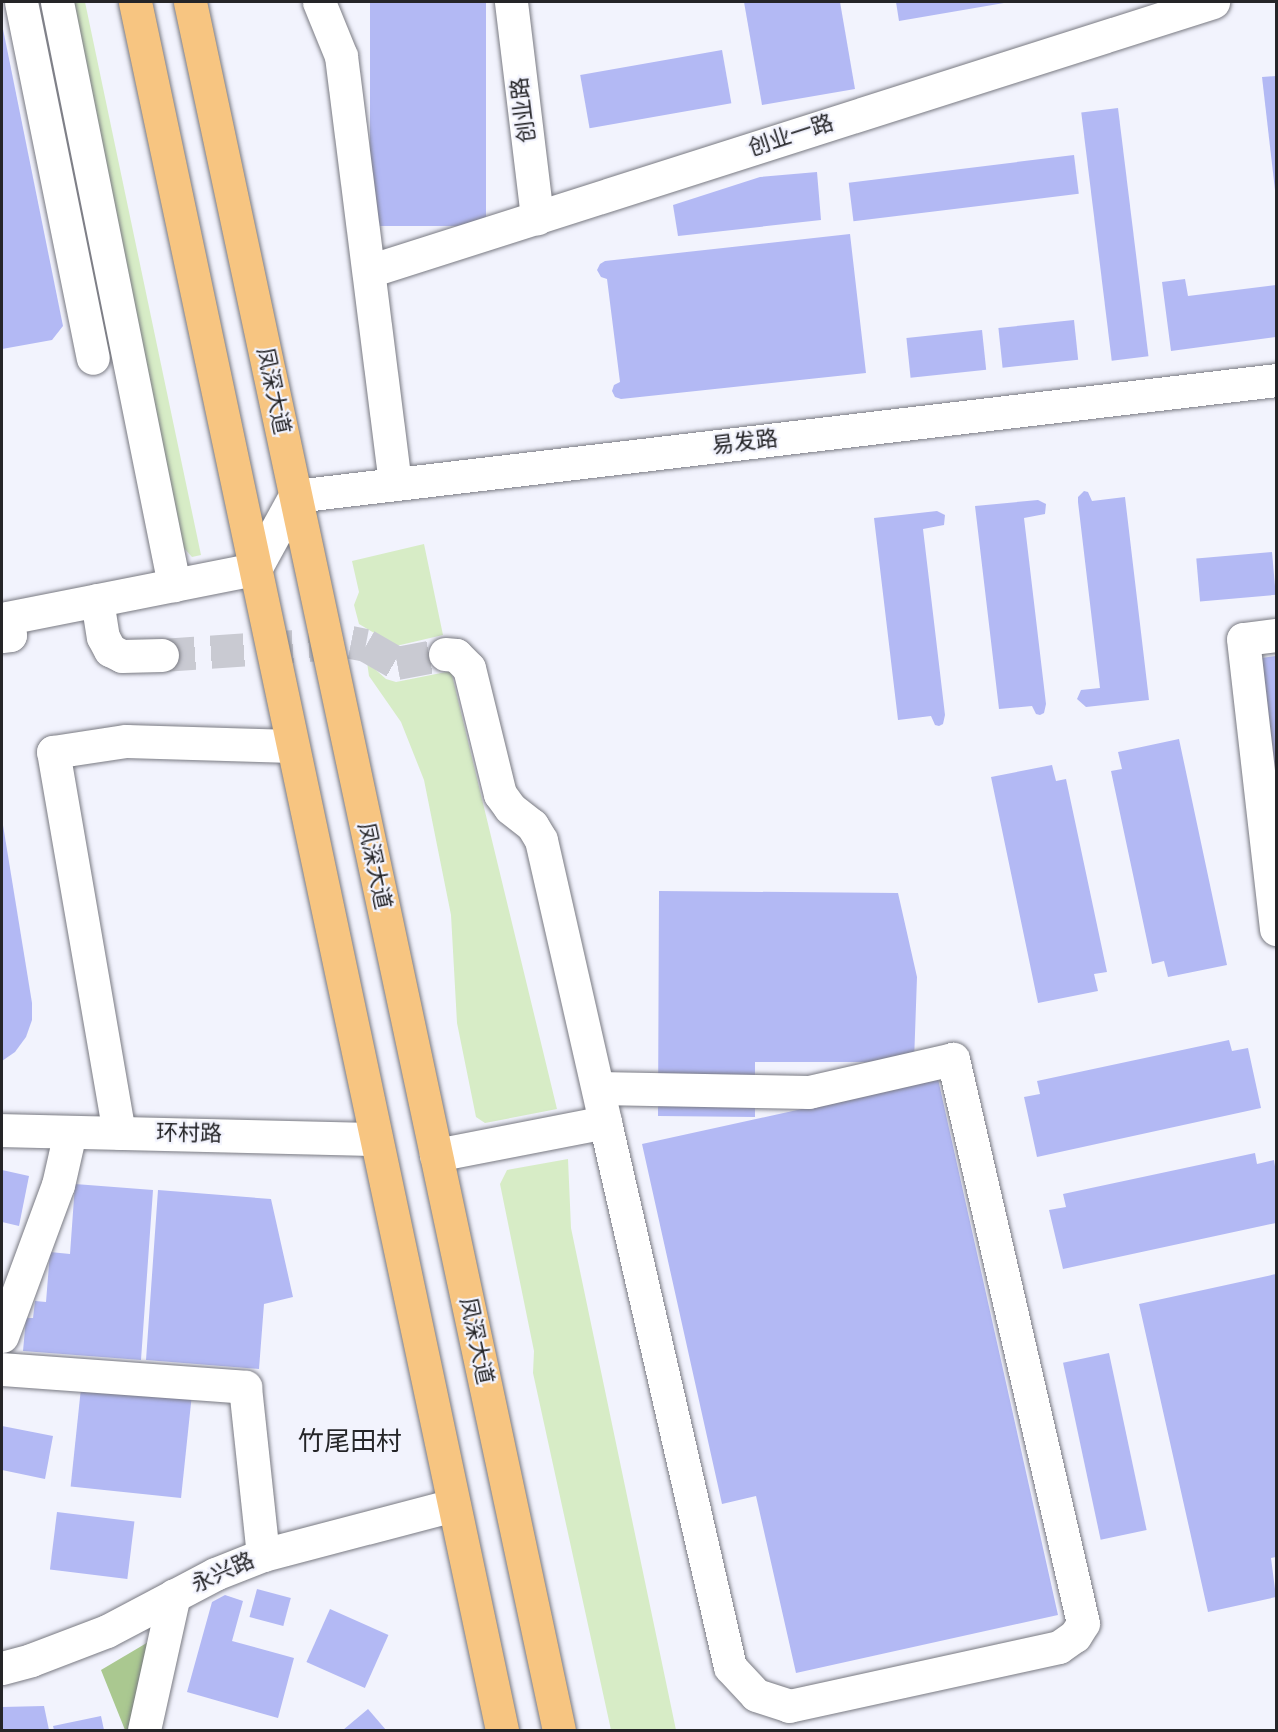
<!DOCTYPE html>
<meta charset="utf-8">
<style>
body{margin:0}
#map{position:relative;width:1278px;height:1732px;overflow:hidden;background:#f2f3fd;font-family:"Alegreya Sans","Noto Sans SC",sans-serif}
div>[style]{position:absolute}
.green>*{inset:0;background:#d7ecc6}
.forest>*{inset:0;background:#aac890}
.building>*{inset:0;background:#b3b9f4;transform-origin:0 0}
.minor-tunnel>*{height:33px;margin-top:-16.5px;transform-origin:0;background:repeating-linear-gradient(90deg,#c9cad2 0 33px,transparent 0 49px)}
.roads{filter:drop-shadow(0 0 2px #797a82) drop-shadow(0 0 2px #797a82)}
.minor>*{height:33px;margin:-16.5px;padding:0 16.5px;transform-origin:16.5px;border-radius:16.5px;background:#fff}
.highway>*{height:33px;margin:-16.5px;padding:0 16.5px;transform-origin:16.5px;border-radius:16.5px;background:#f7c581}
span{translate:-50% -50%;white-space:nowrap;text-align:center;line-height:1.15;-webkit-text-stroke:4.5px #f2f3fd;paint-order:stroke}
.street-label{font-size:22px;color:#252528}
.quarter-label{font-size:26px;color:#252528}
.frame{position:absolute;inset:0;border:3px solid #252528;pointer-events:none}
</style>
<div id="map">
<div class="green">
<i style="clip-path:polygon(72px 2px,85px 2px,201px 555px,192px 557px,184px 548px)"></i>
<i style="clip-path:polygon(424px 544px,443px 635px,396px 646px,359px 624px,354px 605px,359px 592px,352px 561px)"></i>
<i style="clip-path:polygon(367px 662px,386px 679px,396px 682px,451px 671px,557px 1109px,485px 1123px,476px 1117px,457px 1023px,451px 915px,424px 780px,401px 722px,369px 676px)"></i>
<i style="clip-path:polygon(568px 1159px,571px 1228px,676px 1730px,611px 1730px,533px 1373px,534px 1351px,500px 1184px,507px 1170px)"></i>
</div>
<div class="forest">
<i style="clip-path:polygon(150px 1641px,128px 1730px,125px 1730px,101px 1670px)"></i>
</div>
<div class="building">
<i style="left:370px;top:2px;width:116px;height:224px"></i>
<i style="clip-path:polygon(744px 2px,840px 2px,855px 89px,762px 105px)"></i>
<i style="clip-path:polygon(896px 2px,1004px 2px,1004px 3px,899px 21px)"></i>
<i style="clip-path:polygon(3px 29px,63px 326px,52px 340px,2px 349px)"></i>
<i style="left:722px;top:50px;width:54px;height:144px;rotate:80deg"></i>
<i style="clip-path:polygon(1276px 76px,1276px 189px,1275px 190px,1262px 77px)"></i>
<i style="left:1118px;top:108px;width:250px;height:37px;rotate:83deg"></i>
<i style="left:1074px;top:155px;width:39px;height:227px;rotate:83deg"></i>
<i style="clip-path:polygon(817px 172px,821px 220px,678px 236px,673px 205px,760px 177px)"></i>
<i style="clip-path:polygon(850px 234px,866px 373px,621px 399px,615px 397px,612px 391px,614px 385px,620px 382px,607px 279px,601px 277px,597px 270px,600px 264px,605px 261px)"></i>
<i style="clip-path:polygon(1185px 279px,1188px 296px,1276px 285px,1276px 337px,1171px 351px,1162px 282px)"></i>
<i style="left:1074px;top:320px;width:40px;height:76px;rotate:84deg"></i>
<i style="left:982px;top:330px;width:40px;height:76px;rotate:84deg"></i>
<i style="clip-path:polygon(1084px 491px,1088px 492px,1092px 501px,1125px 497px,1149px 700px,1086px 707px,1077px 699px,1081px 690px,1100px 688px,1078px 502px,1078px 497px)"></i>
<i style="clip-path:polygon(1038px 500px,1046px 504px,1045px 514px,1024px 518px,1046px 704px,1044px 713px,1040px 715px,1036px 714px,1032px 706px,999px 709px,975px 506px)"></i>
<i style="clip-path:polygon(937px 511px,945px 515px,944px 525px,923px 529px,945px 715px,943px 724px,939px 726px,935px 725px,931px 716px,898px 720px,874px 518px)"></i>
<i style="left:1272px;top:552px;width:43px;height:76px;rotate:85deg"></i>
<i style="clip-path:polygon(1276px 656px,1276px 767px,1275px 767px,1262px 658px)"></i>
<i style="clip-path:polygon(1179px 739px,1227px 965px,1168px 977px,1164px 961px,1152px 964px,1111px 771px,1122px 769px,1118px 752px)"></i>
<i style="clip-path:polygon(1052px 765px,1056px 781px,1066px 779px,1107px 972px,1094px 974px,1098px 991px,1038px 1003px,991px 777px)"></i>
<i style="clip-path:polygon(2px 819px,32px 1003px,32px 1020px,26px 1037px,15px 1052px,2px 1061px)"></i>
<i style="clip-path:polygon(659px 891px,898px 893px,917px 977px,914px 1062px,755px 1062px,755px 1117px,658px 1116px)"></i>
<i style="clip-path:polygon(1229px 1040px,1232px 1051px,1248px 1048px,1261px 1108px,1037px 1157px,1024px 1097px,1040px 1094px,1037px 1081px)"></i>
<i style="clip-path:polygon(938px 1079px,1058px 1615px,796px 1673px,756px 1496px,722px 1504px,642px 1144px)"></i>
<i style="clip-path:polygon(1255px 1153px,1257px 1164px,1274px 1160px,1276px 1173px,1276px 1223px,1063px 1269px,1049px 1210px,1066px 1207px,1063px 1194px)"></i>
<i style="clip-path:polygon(2px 1170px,29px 1176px,19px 1226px,2px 1222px)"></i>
<i style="clip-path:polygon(75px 1184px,153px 1190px,141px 1360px,23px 1351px,26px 1318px,33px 1318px,35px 1301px,46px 1302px,50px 1252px,70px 1254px)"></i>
<i style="clip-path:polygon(158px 1190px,271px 1199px,293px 1297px,264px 1304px,259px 1369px,146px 1360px)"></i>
<i style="clip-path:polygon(1276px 1274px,1276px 1557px,1271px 1558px,1276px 1597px,1208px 1612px,1139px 1304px)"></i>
<i style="left:1109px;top:1353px;width:181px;height:47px;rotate:78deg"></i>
<i style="left:81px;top:1388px;width:111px;height:99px;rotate:6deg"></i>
<i style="clip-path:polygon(2px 1426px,53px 1436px,45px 1479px,2px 1470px)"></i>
<i style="left:57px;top:1512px;width:78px;height:58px;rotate:7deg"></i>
<i style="left:257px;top:1589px;width:35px;height:29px;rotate:15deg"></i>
<i style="clip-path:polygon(225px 1595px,243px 1601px,232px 1641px,294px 1658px,278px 1718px,187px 1692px,212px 1602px)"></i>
<i style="left:330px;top:1609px;width:64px;height:58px;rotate:24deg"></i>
<i style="clip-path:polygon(44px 1706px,49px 1730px,2px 1730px,2px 1707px)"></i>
<i style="clip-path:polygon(368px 1709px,386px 1730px,343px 1730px)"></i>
<i style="clip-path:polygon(101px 1716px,104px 1730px,54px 1730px,53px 1726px)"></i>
</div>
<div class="minor-tunnel">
<i style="left:162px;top:655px;width:189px;rotate:-3.9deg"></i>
<i style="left:351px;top:642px;width:15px;rotate:11deg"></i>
<i style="left:366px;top:645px;width:36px;rotate:30deg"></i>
<i style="left:397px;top:663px;width:49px;rotate:-10.6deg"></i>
</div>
<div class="roads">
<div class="minor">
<i style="left:21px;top:2px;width:363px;rotate:78.6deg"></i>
<i style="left:57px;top:2px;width:595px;rotate:78.65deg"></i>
<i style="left:319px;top:2px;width:58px;rotate:67.8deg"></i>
<i style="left:341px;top:56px;width:431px;rotate:82.8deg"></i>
<i style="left:511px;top:2px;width:218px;rotate:83.1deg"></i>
<i style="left:369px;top:271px;width:886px;rotate:-17.68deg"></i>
<i style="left:97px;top:600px;width:37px;rotate:81deg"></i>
<i style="left:103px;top:637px;width:15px;rotate:62deg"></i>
<i style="left:110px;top:650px;width:13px;rotate:27deg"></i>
<i style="left:122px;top:656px;width:40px;rotate:-1.4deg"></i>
<i style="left:1276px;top:635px;width:33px;rotate:173deg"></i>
<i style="left:1243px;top:639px;width:292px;rotate:83.5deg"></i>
<i style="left:2px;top:636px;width:8px;rotate:-7deg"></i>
<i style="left:10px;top:635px;width:17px;rotate:-100deg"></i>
<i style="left:7px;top:618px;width:253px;rotate:-11.2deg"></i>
<i style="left:255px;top:569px;width:83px;rotate:-61.3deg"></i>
<i style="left:295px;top:496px;width:988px;rotate:-6.74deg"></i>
<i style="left:445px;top:654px;width:11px;rotate:5deg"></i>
<i style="left:456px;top:655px;width:18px;rotate:45deg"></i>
<i style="left:469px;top:668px;width:130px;rotate:76.2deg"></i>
<i style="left:500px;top:794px;width:17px;rotate:54deg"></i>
<i style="left:510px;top:808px;width:28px;rotate:38deg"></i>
<i style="left:532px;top:825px;width:17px;rotate:59deg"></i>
<i style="left:541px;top:840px;width:289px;rotate:77.2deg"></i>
<i style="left:605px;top:1122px;width:559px;rotate:77.08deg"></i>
<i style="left:730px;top:1667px;width:38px;rotate:47deg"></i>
<i style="left:756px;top:1695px;width:35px;rotate:18deg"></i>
<i style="left:789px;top:1706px;width:276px;rotate:-12.3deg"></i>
<i style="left:1059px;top:1647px;width:19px;rotate:-35deg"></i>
<i style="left:1075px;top:1636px;width:15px;rotate:-58deg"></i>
<i style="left:1083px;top:1623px;width:579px;rotate:-102.98deg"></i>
<i style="left:953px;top:1059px;width:148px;rotate:167.1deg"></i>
<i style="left:809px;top:1092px;width:211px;rotate:-178.9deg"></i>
<i style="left:2px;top:1130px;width:374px;rotate:1.4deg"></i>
<i style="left:119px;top:1133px;width:387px;rotate:-99.8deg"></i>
<i style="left:53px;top:752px;width:74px;rotate:-8.6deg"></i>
<i style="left:126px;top:741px;width:166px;rotate:1.7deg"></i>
<i style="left:436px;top:1155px;width:172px;rotate:-11deg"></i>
<i style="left:2px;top:1336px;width:161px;rotate:-69.7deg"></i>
<i style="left:58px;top:1185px;width:54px;rotate:-77.2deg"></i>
<i style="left:2px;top:1369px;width:244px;rotate:4.2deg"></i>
<i style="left:245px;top:1387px;width:169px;rotate:83.9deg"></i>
<i style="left:2px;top:1668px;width:30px;rotate:-15deg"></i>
<i style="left:31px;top:1660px;width:81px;rotate:-20.9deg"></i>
<i style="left:107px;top:1631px;width:122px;rotate:-27.8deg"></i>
<i style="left:215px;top:1574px;width:52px;rotate:-21.6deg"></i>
<i style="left:263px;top:1555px;width:197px;rotate:-14.7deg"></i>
<i style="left:144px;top:1730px;width:138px;rotate:-77.5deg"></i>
</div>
<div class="highway">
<i style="left:135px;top:2px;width:1767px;rotate:78.01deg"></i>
<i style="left:190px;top:2px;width:1767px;rotate:77.95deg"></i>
</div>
</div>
<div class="street-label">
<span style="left:524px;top:110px;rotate:-97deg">创业路</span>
<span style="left:791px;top:136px;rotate:-18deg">创业一路</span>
<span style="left:273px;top:391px;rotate:78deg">凤深大道</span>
<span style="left:745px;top:443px;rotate:-7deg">易发路</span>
<span style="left:374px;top:866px;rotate:78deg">凤深大道</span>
<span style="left:189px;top:1134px;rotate:1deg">环村路</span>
<span style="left:476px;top:1341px;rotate:78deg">凤深大道</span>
<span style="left:223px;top:1573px;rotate:-24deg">永兴路</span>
</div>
<div class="quarter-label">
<span style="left:350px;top:1443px">竹尾田村</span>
</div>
<div class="frame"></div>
</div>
